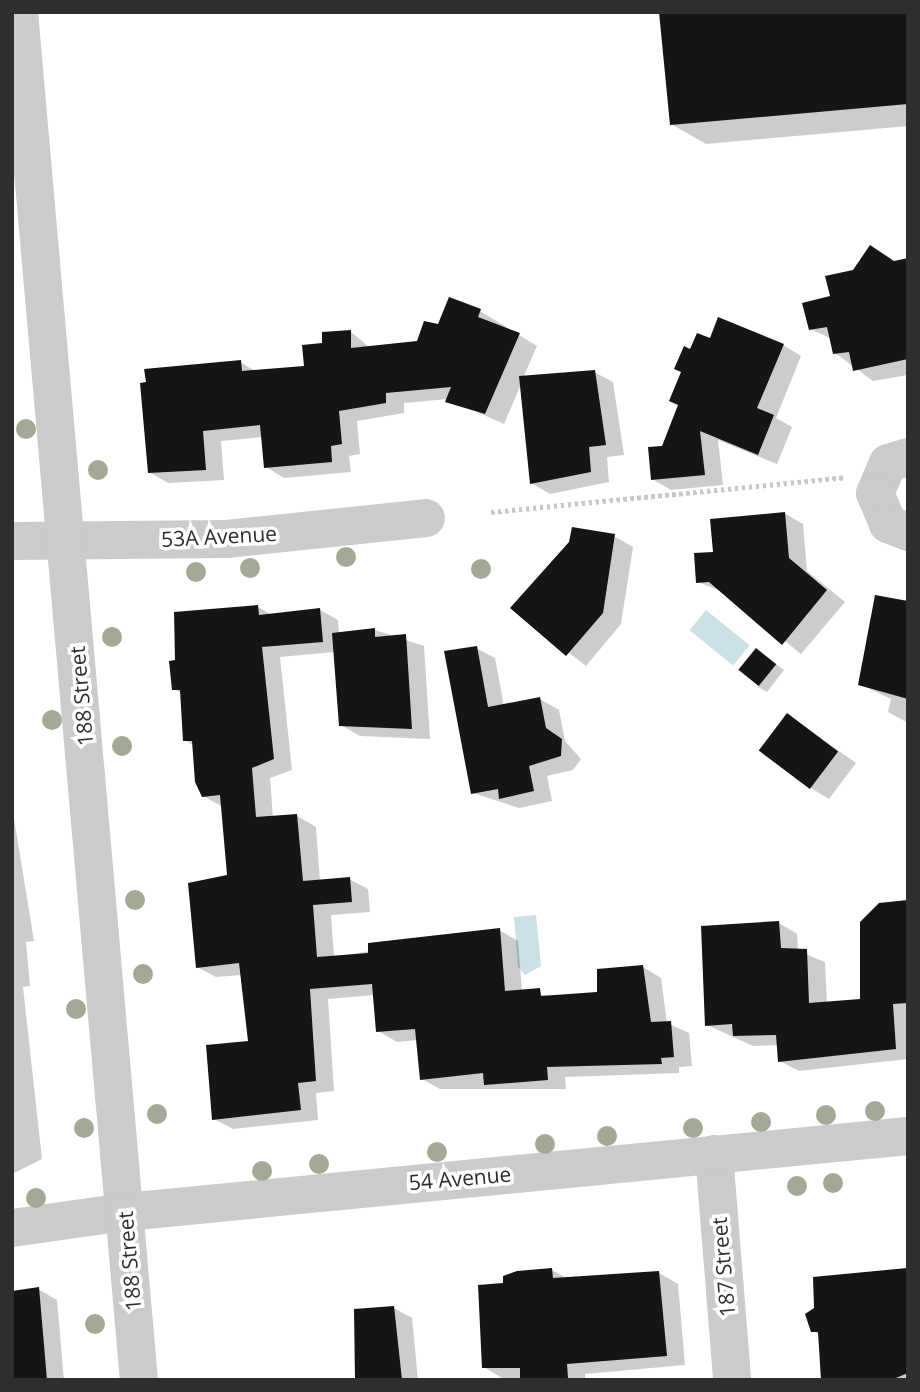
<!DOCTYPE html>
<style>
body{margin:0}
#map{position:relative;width:920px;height:1392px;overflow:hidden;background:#fff;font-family:"Open Sans",sans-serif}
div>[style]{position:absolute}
.water>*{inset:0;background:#cbe0e7;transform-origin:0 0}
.shadow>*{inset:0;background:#0003}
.building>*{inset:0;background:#151515;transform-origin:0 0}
.path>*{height:4.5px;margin-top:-2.25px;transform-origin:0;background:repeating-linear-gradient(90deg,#c8c8c8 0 3.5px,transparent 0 7px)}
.minor>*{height:38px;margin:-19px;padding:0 19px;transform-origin:19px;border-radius:19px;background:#cbcbcb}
.tertiary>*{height:38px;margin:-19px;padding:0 19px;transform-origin:19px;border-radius:19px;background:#cbcbcb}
.trees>*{width:20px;height:20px;margin:-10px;border-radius:50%;background:#a2aa96}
span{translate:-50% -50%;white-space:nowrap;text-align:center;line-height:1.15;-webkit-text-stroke:7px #fff;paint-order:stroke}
.street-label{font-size:21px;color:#2e2e2e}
.frame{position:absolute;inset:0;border:14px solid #2e2e2e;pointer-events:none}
</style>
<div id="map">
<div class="water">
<i style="left:706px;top:610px;width:56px;height:26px;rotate:39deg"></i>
<i style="clip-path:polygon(536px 915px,541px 966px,525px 975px,518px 967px,514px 917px)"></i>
</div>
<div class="shadow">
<i style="clip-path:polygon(908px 12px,908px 126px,706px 144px,671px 124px)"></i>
<i style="clip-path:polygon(908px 260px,908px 375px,873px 381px,835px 353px,832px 339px,810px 329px,832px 298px)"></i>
<i style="clip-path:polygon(480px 311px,537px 346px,523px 378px,594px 372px,613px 382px,624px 455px,607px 457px,609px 482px,550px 494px,531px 483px,522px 382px,504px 424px,448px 399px,404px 403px,404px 413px,357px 421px,360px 454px,349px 456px,351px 472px,284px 478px,266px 467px,263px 437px,221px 441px,224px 480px,168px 483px,149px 472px,240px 362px,257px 372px,306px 367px,324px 345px,350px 331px,369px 347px,418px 342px)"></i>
<i style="clip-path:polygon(711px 340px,783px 345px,801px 356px,776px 418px,792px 427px,777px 464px,718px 440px,723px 485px,671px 490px,652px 479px,680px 405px,691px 351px)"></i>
<i style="clip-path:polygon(784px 513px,803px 524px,807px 571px,845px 602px,801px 654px,723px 592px,698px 582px,715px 553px)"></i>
<i style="clip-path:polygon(614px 536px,633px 547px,621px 624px,586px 666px,512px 608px)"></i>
<i style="clip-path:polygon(908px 603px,908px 723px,888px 712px,891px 699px,860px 684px)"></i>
<i style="clip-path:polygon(258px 607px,272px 615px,320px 610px,338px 620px,339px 634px,375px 630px,424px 646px,430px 739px,360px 736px,341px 725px,335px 652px,280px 657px,292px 770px,270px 778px,273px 818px,297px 816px,316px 827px,320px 881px,349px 879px,368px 889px,370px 912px,331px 915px,334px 957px,499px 930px,518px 941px,522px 991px,553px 997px,599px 994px,643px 967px,661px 978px,667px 1023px,689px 1033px,692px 1066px,679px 1067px,679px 1073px,565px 1077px,566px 1089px,440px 1089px,422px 1079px,418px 1040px,397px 1042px,378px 1031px,374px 995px,328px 999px,334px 1091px,316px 1093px,318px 1120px,233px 1129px,214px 1119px,250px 1042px,242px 975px,216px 977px,197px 967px,229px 877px,223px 807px,203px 796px,194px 746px,185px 740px,182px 694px,174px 689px,176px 613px)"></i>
<i style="clip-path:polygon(476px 648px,495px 658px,504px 706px,540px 699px,559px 710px,565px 741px,581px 759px,573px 770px,547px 776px,552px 801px,519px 808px,473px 793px)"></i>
<i style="clip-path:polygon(757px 650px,784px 670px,767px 692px,758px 687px)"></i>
<i style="clip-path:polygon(788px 715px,856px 763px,829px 799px,811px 788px)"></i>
<i style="clip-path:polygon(12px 806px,34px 941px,26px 942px,30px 986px,23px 987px,42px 1159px,12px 1174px)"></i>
<i style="clip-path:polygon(908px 900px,908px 1059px,799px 1071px,780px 1061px,779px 1045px,753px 1046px,707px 1025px,779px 923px,797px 934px,798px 951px,825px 962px,827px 1004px,862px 1000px)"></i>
<i style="clip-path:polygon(552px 1270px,568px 1279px,659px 1273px,678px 1284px,685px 1365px,585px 1374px,585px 1380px,502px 1378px,484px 1367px,505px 1284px)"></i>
<i style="clip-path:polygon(908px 1271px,908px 1380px,823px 1380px,820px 1335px,813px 1331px)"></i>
<i style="clip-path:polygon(38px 1289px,57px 1300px,64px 1380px,12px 1380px)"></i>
<i style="clip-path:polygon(394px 1308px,412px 1318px,418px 1380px,361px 1380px)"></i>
</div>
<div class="building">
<i style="clip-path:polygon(659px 12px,908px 12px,908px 104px,670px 125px)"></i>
<i style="clip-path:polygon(870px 245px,894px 261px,908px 258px,908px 359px,853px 371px,849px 352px,833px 354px,827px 327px,809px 330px,802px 303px,830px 296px,825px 276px,853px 270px)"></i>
<i style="clip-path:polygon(449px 297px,481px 309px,478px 317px,520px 333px,485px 414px,445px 402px,451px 387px,386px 393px,386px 403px,339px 411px,342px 444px,331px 446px,332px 462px,264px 468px,260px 425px,203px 431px,206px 470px,148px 473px,140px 383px,146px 382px,144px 369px,241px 360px,242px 371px,304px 366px,302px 345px,322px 343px,322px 332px,351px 330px,351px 348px,417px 341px,424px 321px,438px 324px)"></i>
<i style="clip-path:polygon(718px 317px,784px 344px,757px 408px,774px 415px,758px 455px,700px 431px,705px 475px,651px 480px,648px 447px,662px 446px,678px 405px,669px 401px,681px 372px,674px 369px,684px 346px,690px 349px,697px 333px,710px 338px)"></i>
<i style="clip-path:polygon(595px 370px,606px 445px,589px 447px,591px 472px,530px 484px,519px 376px)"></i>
<i style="clip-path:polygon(785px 512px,789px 558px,827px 590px,782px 645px,709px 582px,696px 583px,694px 553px,713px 552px,710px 519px)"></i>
<i style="clip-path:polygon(572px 527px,615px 534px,603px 613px,566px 656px,510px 608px,569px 542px)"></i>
<i style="clip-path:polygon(875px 595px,908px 601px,908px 699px,858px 685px)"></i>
<i style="clip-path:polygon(258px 605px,259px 615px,320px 608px,323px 642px,262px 647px,274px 759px,252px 768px,256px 817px,297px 814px,303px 881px,350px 877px,352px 902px,313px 905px,317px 957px,368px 953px,368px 943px,500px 928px,505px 991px,540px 988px,541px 996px,597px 992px,597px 969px,643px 965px,651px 1022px,671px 1021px,674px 1057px,661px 1058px,662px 1064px,547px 1067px,548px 1080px,484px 1085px,483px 1073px,420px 1080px,415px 1029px,376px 1032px,372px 984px,310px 989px,316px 1081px,298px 1083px,301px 1110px,212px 1120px,206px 1045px,248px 1041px,239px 963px,196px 968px,188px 883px,227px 875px,220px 795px,202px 797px,195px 782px,192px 741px,183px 741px,180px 690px,172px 690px,169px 661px,175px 660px,174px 612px)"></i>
<i style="clip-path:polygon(375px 628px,375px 637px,406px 634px,412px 729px,339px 726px,332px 633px)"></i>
<i style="clip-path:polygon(477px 646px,488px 707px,540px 697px,546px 728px,562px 739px,561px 756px,529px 766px,534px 791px,499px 799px,498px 789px,471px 794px,444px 651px)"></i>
<i style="left:756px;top:648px;width:26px;height:28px;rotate:39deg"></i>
<i style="left:787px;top:713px;width:64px;height:47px;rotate:37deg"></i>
<i style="clip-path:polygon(908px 900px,908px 1003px,893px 1004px,896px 1049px,778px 1062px,776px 1035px,733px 1036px,732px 1024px,705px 1026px,701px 926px,779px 921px,781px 948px,807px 949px,809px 1003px,860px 999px,860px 922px,879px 903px)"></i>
<i style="clip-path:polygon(552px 1268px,553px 1278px,659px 1271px,667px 1356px,567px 1364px,568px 1378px,552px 1380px,520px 1380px,520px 1368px,482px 1368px,478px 1285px,503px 1283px,503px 1276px,517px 1271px)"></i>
<i style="clip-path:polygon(907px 1268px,908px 1373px,891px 1380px,821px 1380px,818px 1332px,811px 1332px,805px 1314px,814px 1308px,813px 1277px)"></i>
<i style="clip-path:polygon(39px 1287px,47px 1380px,12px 1380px,12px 1291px)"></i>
<i style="clip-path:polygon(394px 1306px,402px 1380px,355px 1380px,354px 1309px)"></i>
</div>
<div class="path">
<i style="left:491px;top:512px;width:356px;rotate:-5.6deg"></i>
</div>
<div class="minor">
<i style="left:908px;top:457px;width:21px;rotate:163deg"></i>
<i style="left:888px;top:463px;width:33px;rotate:113deg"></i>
<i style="left:875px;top:493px;width:34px;rotate:67deg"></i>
<i style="left:888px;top:524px;width:22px;rotate:22deg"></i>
<i style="left:12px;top:541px;width:215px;rotate:-0.5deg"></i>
<i style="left:227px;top:539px;width:200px;rotate:-6deg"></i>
<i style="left:714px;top:1154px;width:227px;rotate:85.4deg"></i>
<i style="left:12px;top:1228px;width:114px;rotate:-8.1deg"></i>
</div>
<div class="tertiary">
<i style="left:19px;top:12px;width:1373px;rotate:84.99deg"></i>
<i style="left:125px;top:1212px;width:787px;rotate:-5.54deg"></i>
</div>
<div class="trees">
<i style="left:26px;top:429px"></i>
<i style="left:98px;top:470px"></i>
<i style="left:346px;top:557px"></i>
<i style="left:250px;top:568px"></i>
<i style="left:481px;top:569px"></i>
<i style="left:196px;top:572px"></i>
<i style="left:112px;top:637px"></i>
<i style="left:52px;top:720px"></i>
<i style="left:122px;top:746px"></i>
<i style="left:135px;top:900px"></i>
<i style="left:143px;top:974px"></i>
<i style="left:76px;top:1009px"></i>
<i style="left:875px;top:1111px"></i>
<i style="left:157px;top:1114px"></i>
<i style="left:826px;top:1115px"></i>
<i style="left:761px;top:1122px"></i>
<i style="left:84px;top:1128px"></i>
<i style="left:693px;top:1128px"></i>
<i style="left:607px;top:1136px"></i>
<i style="left:545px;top:1144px"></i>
<i style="left:437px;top:1152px"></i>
<i style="left:319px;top:1164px"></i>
<i style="left:262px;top:1171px"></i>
<i style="left:833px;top:1183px"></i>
<i style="left:797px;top:1186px"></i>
<i style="left:36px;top:1198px"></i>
<i style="left:95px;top:1324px"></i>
</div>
<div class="street-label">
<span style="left:219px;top:536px;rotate:-3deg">53A Avenue</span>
<span style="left:81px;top:696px;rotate:-95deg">188 Street</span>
<span style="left:460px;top:1178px;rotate:-5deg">54 Avenue</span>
<span style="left:129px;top:1261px;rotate:-95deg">188 Street</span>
<span style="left:723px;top:1267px;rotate:-95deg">187 Street</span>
</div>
<div class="frame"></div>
</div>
